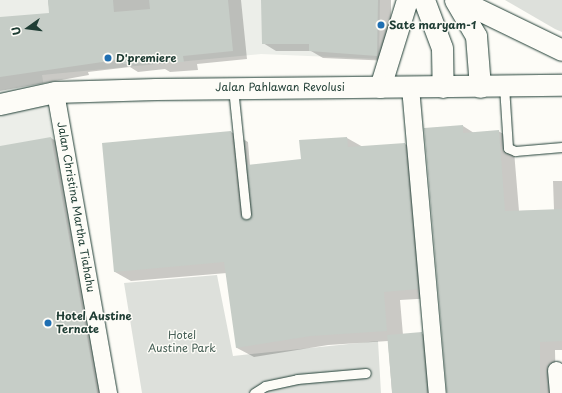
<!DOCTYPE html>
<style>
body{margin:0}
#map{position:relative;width:562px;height:393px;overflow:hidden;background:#fdfcf7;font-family:"Playpen Sans",sans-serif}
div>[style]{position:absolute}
.built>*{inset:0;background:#eceee9}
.green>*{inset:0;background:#dde0db}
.shadow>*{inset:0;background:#0003}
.building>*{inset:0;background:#c6cdc7;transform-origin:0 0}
.roads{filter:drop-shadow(0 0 1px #1f3d34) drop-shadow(0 0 1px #1f3d34)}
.service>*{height:9px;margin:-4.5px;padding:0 4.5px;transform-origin:4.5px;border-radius:4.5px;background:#fdfcf7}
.minor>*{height:17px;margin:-8.5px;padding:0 8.5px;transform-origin:8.5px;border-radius:8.5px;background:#fdfcf7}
.tertiary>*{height:21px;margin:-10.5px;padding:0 10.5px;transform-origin:10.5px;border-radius:10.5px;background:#fdfcf7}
.dots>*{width:11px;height:11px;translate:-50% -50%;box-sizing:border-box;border:2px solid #fdfcf7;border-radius:50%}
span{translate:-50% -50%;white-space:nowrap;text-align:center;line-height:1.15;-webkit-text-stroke:3px #fdfcf7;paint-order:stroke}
.poi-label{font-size:11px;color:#1f3d34;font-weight:700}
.left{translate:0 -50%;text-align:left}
.street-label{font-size:11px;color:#1f3d34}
.park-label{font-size:11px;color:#455e55}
.north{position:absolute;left:8px;top:8px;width:40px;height:40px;-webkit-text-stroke:3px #fdfcf7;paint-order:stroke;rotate:256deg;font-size:11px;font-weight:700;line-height:16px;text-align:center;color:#1f3d34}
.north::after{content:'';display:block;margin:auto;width:14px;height:18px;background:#1f3d34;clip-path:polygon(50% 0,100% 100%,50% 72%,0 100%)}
</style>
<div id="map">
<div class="built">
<i style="clip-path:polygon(0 0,380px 0,379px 59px,261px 54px,42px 75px,98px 393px,0 393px)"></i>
</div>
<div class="green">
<i style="clip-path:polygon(505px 0,562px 0,562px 32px,555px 29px)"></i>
<i style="clip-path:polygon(217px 275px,233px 356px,378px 341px,381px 393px,142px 393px,124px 283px)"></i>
</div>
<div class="shadow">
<i style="clip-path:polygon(48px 0,241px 0,247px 59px,197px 64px,198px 70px,170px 72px,165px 69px,138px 72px,130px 67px,88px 72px,89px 75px,0 91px,0 19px,50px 14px)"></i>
<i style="clip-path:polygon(262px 0,391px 0,391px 61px,323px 58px,311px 51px,276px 51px,263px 43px)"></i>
<i style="clip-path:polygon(463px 126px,474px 133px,498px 131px,513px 139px,519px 211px,554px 210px,553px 181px,562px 181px,562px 350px,555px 350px,556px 393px,447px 393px,425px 129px)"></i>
<i style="clip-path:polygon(231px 132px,248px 142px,250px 166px,302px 160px,300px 141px,347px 138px,363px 147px,405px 144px,421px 154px,434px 298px,400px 300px,403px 335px,421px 333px,436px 342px,442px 393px,392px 393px,388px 341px,328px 345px,254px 357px,237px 348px,227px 273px,131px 281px,115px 272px,103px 144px)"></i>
<i style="clip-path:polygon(51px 138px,66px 147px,110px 393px,0 393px,0 147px)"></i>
</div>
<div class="building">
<i style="clip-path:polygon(48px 0,113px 0,114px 12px,150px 9px,149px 0,228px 0,233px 51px,183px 56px,184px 62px,123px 64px,123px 59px,0 77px,0 17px,49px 13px)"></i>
<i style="clip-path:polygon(261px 0,378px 0,377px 56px,309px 51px,309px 44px,262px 44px)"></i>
<i style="clip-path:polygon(463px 125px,463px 133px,499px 130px,505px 211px,562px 209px,562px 341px,540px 342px,540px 393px,447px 393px,424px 128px)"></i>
<i style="clip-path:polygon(231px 131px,240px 215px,246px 220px,252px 213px,247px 165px,301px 159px,299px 140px,347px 137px,348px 147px,405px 143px,418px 289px,384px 292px,387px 331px,311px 336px,236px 348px,224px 262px,114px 272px,102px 143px)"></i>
<i style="clip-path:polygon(51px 137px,97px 393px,0 393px,0 146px)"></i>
<i style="left:422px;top:332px;width:61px;height:35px;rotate:85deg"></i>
</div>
<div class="roads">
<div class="service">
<i style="left:504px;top:86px;width:62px;rotate:86.3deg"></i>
<i style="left:508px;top:148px;width:8px;rotate:23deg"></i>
<i style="left:515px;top:151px;width:47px;rotate:-4.9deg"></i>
<i style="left:233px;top:88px;width:127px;rotate:84.1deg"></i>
<i style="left:254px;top:393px;width:13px;rotate:-32deg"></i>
<i style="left:265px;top:386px;width:33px;rotate:-12deg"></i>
<i style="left:297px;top:379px;width:69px;rotate:-5deg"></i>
</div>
<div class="minor">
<i style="left:410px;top:87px;width:307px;rotate:85deg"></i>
<i style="left:55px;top:92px;width:306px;rotate:80deg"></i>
<i style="left:556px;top:370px;width:23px;rotate:85deg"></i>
</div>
<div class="tertiary">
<i style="left:424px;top:0;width:51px;rotate:69.4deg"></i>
<i style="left:442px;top:48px;width:39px;rotate:89deg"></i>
<i style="left:455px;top:0;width:42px;rotate:59.7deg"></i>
<i style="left:476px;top:36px;width:51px;rotate:85.5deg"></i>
<i style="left:459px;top:0;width:114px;rotate:25.9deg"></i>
<i style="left:380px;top:87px;width:91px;rotate:-72.8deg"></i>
<i style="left:0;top:104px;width:56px;rotate:-12.3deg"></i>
<i style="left:55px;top:92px;width:101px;rotate:-1.7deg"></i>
<i style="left:156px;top:89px;width:406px;rotate:-0.6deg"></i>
</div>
</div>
<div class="dots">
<i style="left:381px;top:25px;background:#1f6fb2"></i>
<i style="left:108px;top:58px;background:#1f6fb2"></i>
<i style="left:48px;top:323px;background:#1f6fb2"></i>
</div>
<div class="poi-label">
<span class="left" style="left:389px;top:25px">Sate maryam-1</span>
<span class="left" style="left:116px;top:58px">D'premiere</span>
<span class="left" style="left:56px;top:323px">Hotel Austine<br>Ternate</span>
</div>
<div class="street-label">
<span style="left:280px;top:87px">Jalan Pahlawan Revolusi</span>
<span style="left:76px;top:207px;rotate:80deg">Jalan Christina Martha Tiahahu</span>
</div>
<div class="park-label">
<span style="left:182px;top:342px">Hotel<br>Austine Park</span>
</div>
<div class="north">U</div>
</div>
